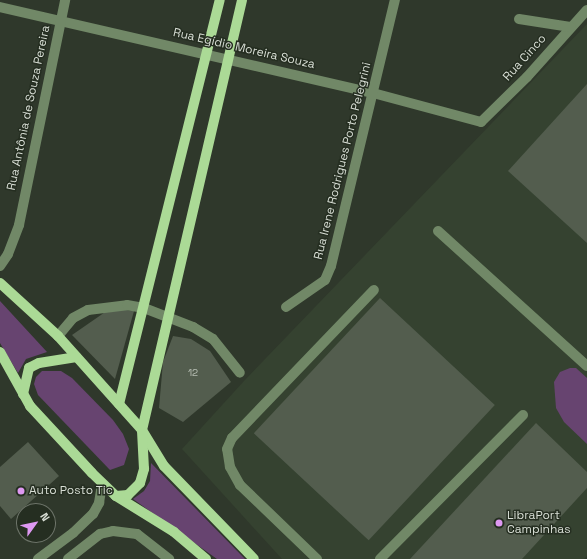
<!DOCTYPE html>
<meta charset="utf-8">
<style>
body{margin:0}
#map{position:relative;width:587px;height:559px;overflow:hidden;background:#2f382b;font-family:"Space Grotesk",sans-serif}
div>[style]{position:absolute}
.built>*{inset:0;background:#354230}
.green>*{inset:0;background:#674470}
.building>*{inset:0;background:#535d4e;transform-origin:0 0}
.minor>*{height:10px;margin:-5px;padding:0 5px;transform-origin:5px;border-radius:5px;background:#718867}
.major>*{height:10px;margin:-5px;padding:0 5px;transform-origin:5px;border-radius:5px;background:#abda96}
.dots>*{width:11px;height:11px;translate:-50% -50%;box-sizing:border-box;border:2px solid #252e21;border-radius:50%}
span{translate:-50% -50%;white-space:nowrap;text-align:center;line-height:1.15;-webkit-text-stroke:3px #252e21;paint-order:stroke}
.number-label{font-size:10px;color:#b7beb3}
.number-label span{-webkit-text-stroke-width:0}
.street-label{font-size:12px;color:#d8ded5}
.poi-label{font-size:12px;color:#d8ded5}
.left{translate:0 -50%;text-align:left}
.north{position:absolute;left:16px;top:503px;width:40px;height:40px;box-sizing:border-box;background:#252e21;border:1px solid #6d7469;border-radius:50%;rotate:57deg;font-size:11px;font-weight:700;line-height:16px;text-align:center;color:#d8ded5}
.north::after{content:'';display:block;margin:auto;width:14px;height:18px;background:#de98f2;clip-path:polygon(50% 0,100% 100%,50% 72%,0 100%)}
</style>
<div id="map">
<div class="built">
<i style="clip-path:polygon(587px 24px,587px 556px,584px 559px,282px 559px,182px 449px,244px 381px)"></i>
</div>
<div class="green">
<i style="clip-path:polygon(0 301px,47px 352px,26px 359px,18px 373px,0 343px)"></i>
<i style="clip-path:polygon(570px 368px,576px 368px,587px 378px,587px 444px,564px 422px,556px 408px,554px 382px,560px 372px)"></i>
<i style="clip-path:polygon(42px 371px,61px 371px,72px 378px,113px 420px,123px 434px,129px 449px,124px 465px,110px 470px,38px 395px,34px 384px,36px 377px)"></i>
<i style="clip-path:polygon(151px 463px,245px 559px,217px 559px,133px 499px,144px 491px,150px 481px)"></i>
</div>
<div class="building">
<i style="clip-path:polygon(587px 84px,587px 243px,508px 171px)"></i>
<i style="left:380px;top:298px;width:157px;height:185px;rotate:43deg"></i>
<i style="clip-path:polygon(111px 308px,134px 311px,115px 379px,72px 335px)"></i>
<i style="clip-path:polygon(173px 336px,191px 339px,210px 351px,231px 382px,183px 422px,159px 408px,163px 362px)"></i>
<i style="clip-path:polygon(536px 423px,587px 472px,587px 488px,522px 559px,410px 559px)"></i>
<i style="clip-path:polygon(28px 442px,59px 476px,11px 519px,0 506px,0 467px)"></i>
</div>
<div class="minor">
<i style="left:0;top:7px;width:383px;rotate:13deg"></i>
<i style="left:373px;top:93px;width:112px;rotate:15deg"></i>
<i style="left:481px;top:122px;width:64px;rotate:-44.4deg"></i>
<i style="left:527px;top:77px;width:90px;rotate:-48.2deg"></i>
<i style="left:519px;top:19px;width:52px;rotate:8.9deg"></i>
<i style="left:438px;top:231px;width:201px;rotate:42.2deg"></i>
<i style="left:0;top:266px;width:14px;rotate:-56deg"></i>
<i style="left:8px;top:254px;width:31px;rotate:-69deg"></i>
<i style="left:19px;top:225px;width:230px;rotate:-78.4deg"></i>
<i style="left:286px;top:307px;width:47px;rotate:-34.7deg"></i>
<i style="left:325px;top:280px;width:15px;rotate:-67deg"></i>
<i style="left:331px;top:266px;width:274px;rotate:-76.5deg"></i>
<i style="left:58px;top:336px;width:23px;rotate:-50deg"></i>
<i style="left:73px;top:318px;width:17px;rotate:-28deg"></i>
<i style="left:88px;top:310px;width:39px;rotate:-7deg"></i>
<i style="left:127px;top:305px;width:17px;rotate:10deg"></i>
<i style="left:144px;top:308px;width:53px;rotate:21.2deg"></i>
<i style="left:193px;top:327px;width:23px;rotate:31deg"></i>
<i style="left:213px;top:339px;width:43px;rotate:51.5deg"></i>
<i style="left:38px;top:559px;width:44px;rotate:-36.6deg"></i>
<i style="left:73px;top:533px;width:28px;rotate:-44deg"></i>
<i style="left:93px;top:514px;width:13px;rotate:-61deg"></i>
<i style="left:99px;top:503px;width:19px;rotate:-81deg"></i>
<i style="left:68px;top:559px;width:41px;rotate:-38deg"></i>
<i style="left:100px;top:534px;width:13px;rotate:-13deg"></i>
<i style="left:113px;top:531px;width:24px;rotate:7deg"></i>
<i style="left:137px;top:534px;width:41px;rotate:38deg"></i>
<i style="left:317px;top:559px;width:107px;rotate:-136.1deg"></i>
<i style="left:240px;top:485px;width:21px;rotate:-119deg"></i>
<i style="left:230px;top:467px;width:18px;rotate:-99deg"></i>
<i style="left:227px;top:449px;width:12px;rotate:-66deg"></i>
<i style="left:232px;top:438px;width:205px;rotate:-46.2deg"></i>
<i style="left:380px;top:559px;width:203px;rotate:-45.2deg"></i>
</div>
<div class="major">
<i style="left:0;top:283px;width:79px;rotate:42.4deg"></i>
<i style="left:58px;top:336px;width:126px;rotate:48.2deg"></i>
<i style="left:142px;top:430px;width:42px;rotate:58.6deg"></i>
<i style="left:164px;top:466px;width:129px;rotate:45.9deg"></i>
<i style="left:0;top:352px;width:62px;rotate:60.9deg"></i>
<i style="left:30px;top:406px;width:91px;rotate:47.2deg"></i>
<i style="left:92px;top:473px;width:33px;rotate:44deg"></i>
<i style="left:116px;top:496px;width:68px;rotate:31.8deg"></i>
<i style="left:174px;top:532px;width:42px;rotate:40.2deg"></i>
<i style="left:23px;top:394px;width:27px;rotate:-77deg"></i>
<i style="left:29px;top:368px;width:11px;rotate:-27deg"></i>
<i style="left:39px;top:363px;width:38px;rotate:-9deg"></i>
<i style="left:119px;top:404px;width:416px;rotate:-76deg"></i>
<i style="left:116px;top:496px;width:12px;rotate:-5deg"></i>
<i style="left:128px;top:495px;width:17px;rotate:-45deg"></i>
<i style="left:140px;top:483px;width:15px;rotate:-74deg"></i>
<i style="left:144px;top:469px;width:39px;rotate:-93deg"></i>
<i style="left:142px;top:430px;width:441px;rotate:-76.9deg"></i>
</div>
<div class="dots">
<i style="left:21px;top:491px;background:#de98f2"></i>
<i style="left:499px;top:523px;background:#de98f2"></i>
</div>
<div class="number-label">
<span style="left:193px;top:373px">12</span>
</div>
<div class="street-label">
<span style="left:244px;top:49px;rotate:13deg">Rua Egídio Moreira Souza</span>
<span style="left:525px;top:58px;rotate:-48deg">Rua Cinco</span>
<span style="left:29px;top:108px;rotate:-78deg">Rua Antônia de Souza Pereira</span>
<span style="left:343px;top:161px;rotate:-76deg">Rua Irene Rodrigues Porto Pelegrini</span>
</div>
<div class="poi-label">
<span class="left" style="left:29px;top:491px">Auto Posto Tic</span>
<span class="left" style="left:507px;top:523px">LibraPort<br>Campinhas</span>
</div>
<div class="north">N</div>
</div>
